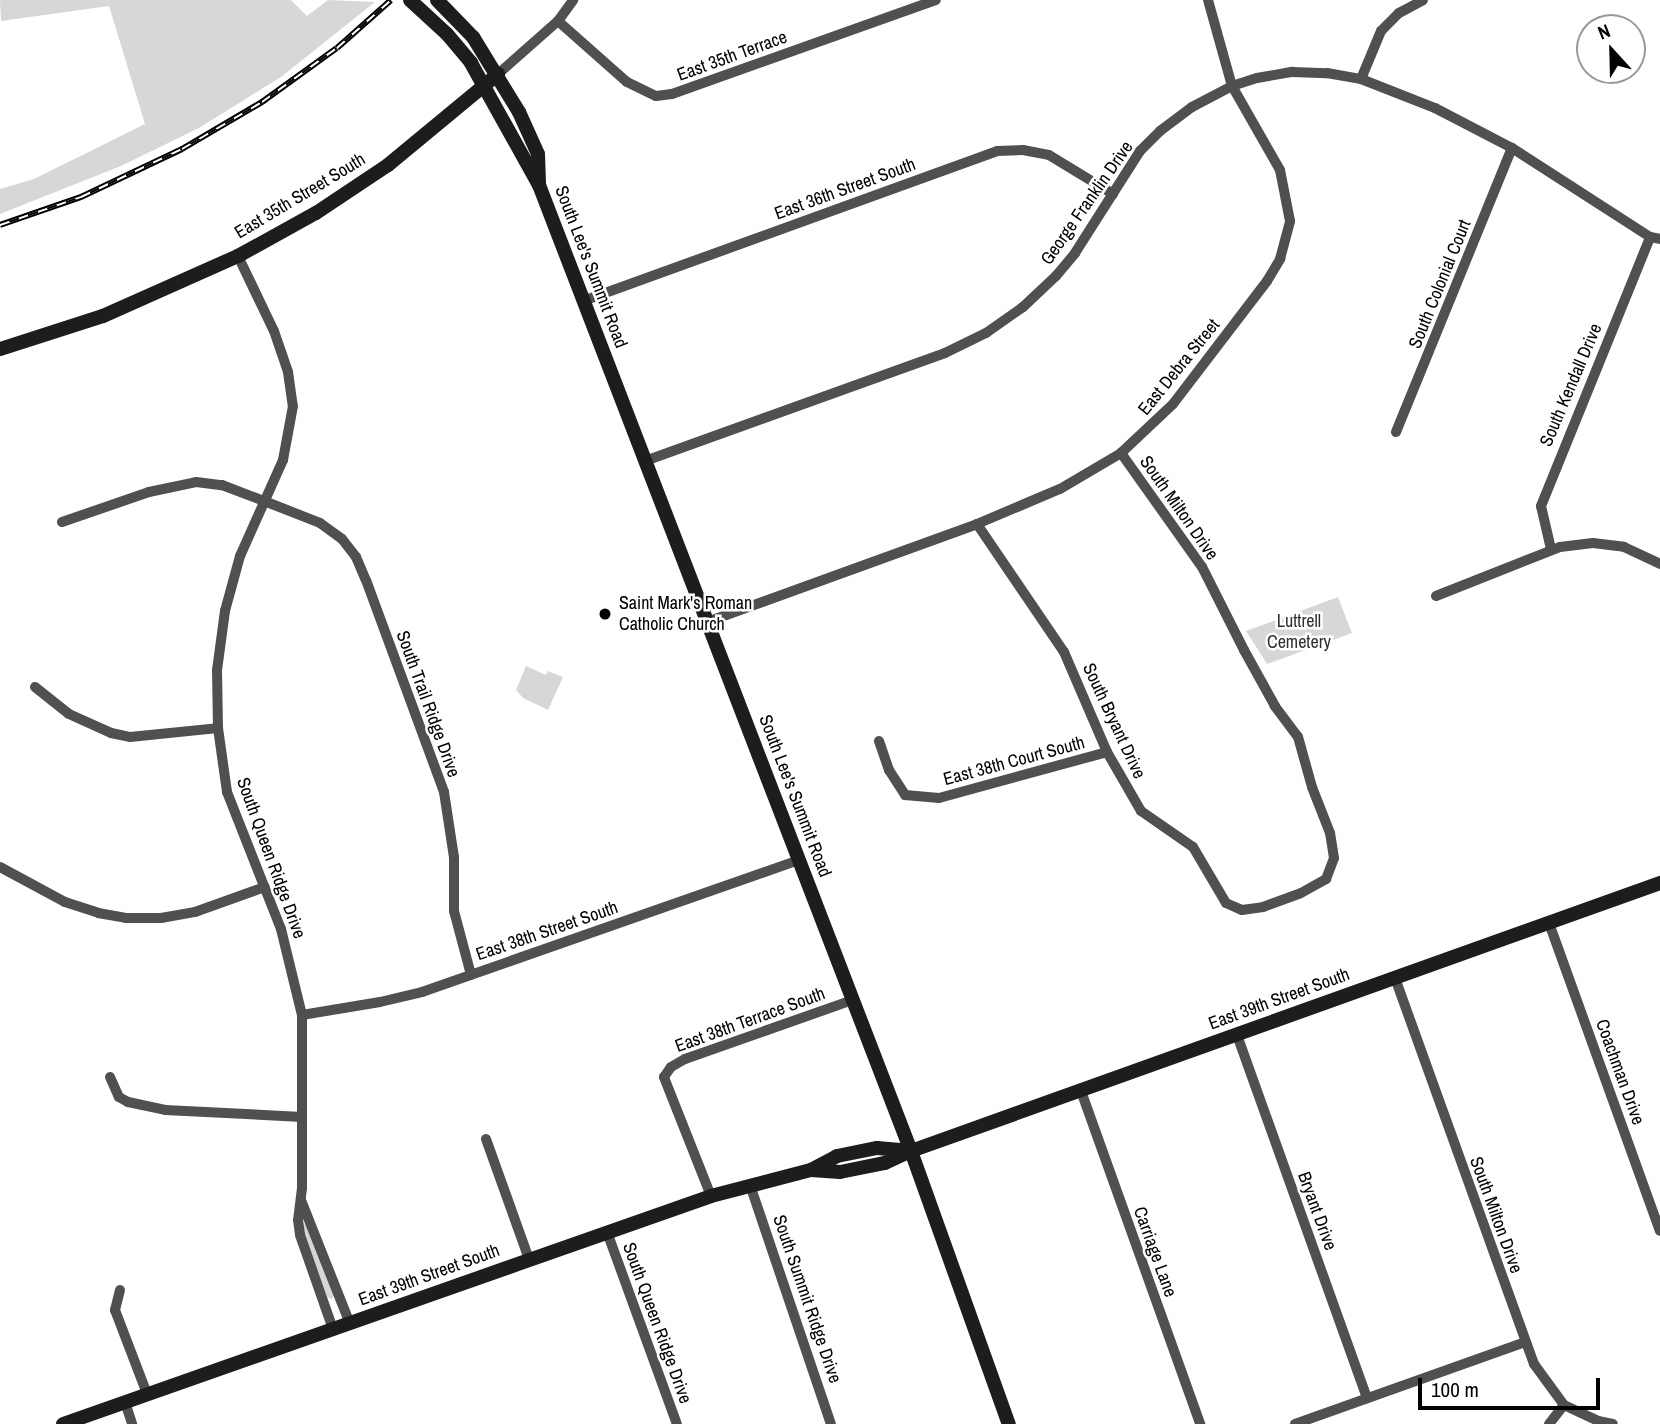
<!DOCTYPE html>
<style>
body{margin:0}
#map{position:relative;width:1660px;height:1424px;overflow:hidden;background:#fff;font-family:"Archivo Narrow",sans-serif}
div>[style]{position:absolute}
.green>*{inset:0;background:#d7d7d7}
.street>*{height:10px;margin:-5px;padding:0 5px;transform-origin:5px;border-radius:5px;background:#505050}
.secondary>*{height:14px;margin:-7px;padding:0 7px;transform-origin:7px;border-radius:7px;background:#1d1d1d}
.rail>*{height:6px;margin-top:-3px;transform-origin:0;background:repeating-linear-gradient(90deg,#fff 0 10px,#000 0 20px);box-sizing:border-box;border-block:2px solid #000}
.dots>*{width:19px;height:19px;translate:-50% -50%;box-sizing:border-box;border:4px solid #fff;border-radius:50%}
span{translate:-50% -50%;white-space:nowrap;text-align:center;line-height:1.15;-webkit-text-stroke:5px #fff;paint-order:stroke}
.street-label{font-size:18px;color:#000}
.poi-label{font-size:18px;color:#000}
.left{translate:0 -50%;text-align:left}
.park-label{font-size:18px;color:#2e2e2e}
.north{position:absolute;left:1576px;top:14px;width:70px;height:70px;box-sizing:border-box;background:#fff;border:2px solid #999;border-radius:50%;rotate:338deg;font-size:19px;font-weight:700;line-height:28px;text-align:center;color:#000}
.north::after{content:'';display:block;margin:auto;width:24px;height:32px;background:#000;clip-path:polygon(50% 0,100% 100%,50% 72%,0 100%)}
.scale{position:absolute;left:1418px;top:1378px;width:182px;height:32px;box-sizing:border-box;border:4px solid #000;border-top:0;padding-left:9px;font-size:21px;line-height:24px;white-space:nowrap;color:#000;-webkit-text-stroke:5px #fff;paint-order:stroke}
</style>
<div id="map">
<div class="green">
<i style="clip-path:polygon(0 0,291px 0,307px 16px,328px 0,375px 2px,281px 77px,199px 128px,121px 166px,0 214px,0 189px,34px 179px,145px 124px,109px 6px,1px 21px)"></i>
<i style="clip-path:polygon(1338px 597px,1352px 633px,1270px 663px,1267px 664px,1246px 631px)"></i>
<i style="clip-path:polygon(526px 666px,546px 675px,548px 671px,563px 677px,548px 710px,523px 698px,516px 690px)"></i>
<i style="clip-path:polygon(306px 1222px,334px 1295px,332px 1299px,327px 1297px,302px 1228px)"></i>
</div>
<div class="street">
<i style="left:558px;top:21px;width:92px;rotate:41.5deg"></i>
<i style="left:627px;top:82px;width:32px;rotate:26deg"></i>
<i style="left:656px;top:96px;width:16px;rotate:-7deg"></i>
<i style="left:672px;top:94px;width:280px;rotate:-19.6deg"></i>
<i style="left:498px;top:74px;width:80px;rotate:-41.5deg"></i>
<i style="left:558px;top:21px;width:26px;rotate:-54deg"></i>
<i style="left:1361px;top:79px;width:52px;rotate:-67.4deg"></i>
<i style="left:1381px;top:31px;width:25px;rotate:-45deg"></i>
<i style="left:1399px;top:13px;width:27px;rotate:-28deg"></i>
<i style="left:238px;top:256px;width:83px;rotate:64.4deg"></i>
<i style="left:274px;top:331px;width:43px;rotate:71.1deg"></i>
<i style="left:288px;top:372px;width:34px;rotate:82deg"></i>
<i style="left:293px;top:406px;width:55px;rotate:100.5deg"></i>
<i style="left:283px;top:460px;width:105px;rotate:114.1deg"></i>
<i style="left:240px;top:556px;width:57px;rotate:105.3deg"></i>
<i style="left:225px;top:611px;width:60px;rotate:97.7deg"></i>
<i style="left:217px;top:670px;width:58px;rotate:89deg"></i>
<i style="left:218px;top:728px;width:65px;rotate:82deg"></i>
<i style="left:227px;top:792px;width:147px;rotate:68.5deg"></i>
<i style="left:281px;top:929px;width:89px;rotate:76.3deg"></i>
<i style="left:302px;top:1015px;width:173px;rotate:90deg"></i>
<i style="left:302px;top:1188px;width:32px;rotate:97deg"></i>
<i style="left:298px;top:1220px;width:15px;rotate:82deg"></i>
<i style="left:300px;top:1235px;width:100px;rotate:70.7deg"></i>
<i style="left:583px;top:301px;width:440px;rotate:-19.9deg"></i>
<i style="left:997px;top:151px;width:26px;rotate:-2deg"></i>
<i style="left:1023px;top:150px;width:26px;rotate:11deg"></i>
<i style="left:1049px;top:155px;width:75px;rotate:31.4deg"></i>
<i style="left:1396px;top:432px;width:307px;rotate:-67.8deg"></i>
<i style="left:645px;top:461px;width:319px;rotate:-19.8deg"></i>
<i style="left:945px;top:353px;width:46px;rotate:-26deg"></i>
<i style="left:986px;top:333px;width:45px;rotate:-35.1deg"></i>
<i style="left:1023px;top:307px;width:45px;rotate:-43.2deg"></i>
<i style="left:1056px;top:276px;width:30px;rotate:-50deg"></i>
<i style="left:1075px;top:253px;width:121px;rotate:-57.5deg"></i>
<i style="left:1140px;top:151px;width:28px;rotate:-45deg"></i>
<i style="left:1160px;top:131px;width:40px;rotate:-37deg"></i>
<i style="left:1192px;top:107px;width:45px;rotate:-27.7deg"></i>
<i style="left:1232px;top:86px;width:26px;rotate:-18deg"></i>
<i style="left:1257px;top:78px;width:36px;rotate:-10deg"></i>
<i style="left:1292px;top:72px;width:35px;rotate:2deg"></i>
<i style="left:1327px;top:73px;width:35px;rotate:10deg"></i>
<i style="left:1361px;top:79px;width:79px;rotate:21.4deg"></i>
<i style="left:1435px;top:108px;width:87px;rotate:27.5deg"></i>
<i style="left:1512px;top:148px;width:164px;rotate:32.8deg"></i>
<i style="left:1650px;top:237px;width:10px;rotate:11deg"></i>
<i style="left:62px;top:522px;width:92px;rotate:-19deg"></i>
<i style="left:149px;top:492px;width:48px;rotate:-12deg"></i>
<i style="left:196px;top:482px;width:26px;rotate:7deg"></i>
<i style="left:222px;top:485px;width:45px;rotate:20.9deg"></i>
<i style="left:264px;top:501px;width:60px;rotate:21.4deg"></i>
<i style="left:320px;top:523px;width:27px;rotate:36deg"></i>
<i style="left:342px;top:539px;width:23px;rotate:52deg"></i>
<i style="left:356px;top:557px;width:25px;rotate:67deg"></i>
<i style="left:366px;top:580px;width:226px;rotate:69.8deg"></i>
<i style="left:444px;top:792px;width:66px;rotate:81.3deg"></i>
<i style="left:454px;top:857px;width:54px;rotate:90deg"></i>
<i style="left:454px;top:911px;width:66px;rotate:75.1deg"></i>
<i style="left:977px;top:524px;width:155px;rotate:55.8deg"></i>
<i style="left:1064px;top:652px;width:109px;rotate:66.7deg"></i>
<i style="left:1107px;top:752px;width:68px;rotate:60deg"></i>
<i style="left:1141px;top:811px;width:63px;rotate:34.7deg"></i>
<i style="left:1193px;top:847px;width:65px;rotate:59.5deg"></i>
<i style="left:1226px;top:903px;width:17px;rotate:24deg"></i>
<i style="left:1242px;top:910px;width:21px;rotate:-8deg"></i>
<i style="left:1263px;top:907px;width:40px;rotate:-20.2deg"></i>
<i style="left:1301px;top:893px;width:29px;rotate:-29deg"></i>
<i style="left:1326px;top:879px;width:22px;rotate:-69deg"></i>
<i style="left:1334px;top:858px;width:25px;rotate:-99deg"></i>
<i style="left:1330px;top:833px;width:49px;rotate:-111.4deg"></i>
<i style="left:1312px;top:787px;width:52px;rotate:-105.6deg"></i>
<i style="left:1298px;top:737px;width:39px;rotate:-127deg"></i>
<i style="left:1275px;top:706px;width:64px;rotate:-119deg"></i>
<i style="left:1244px;top:650px;width:93px;rotate:-116.8deg"></i>
<i style="left:1202px;top:567px;width:140px;rotate:-125.4deg"></i>
<i style="left:1551px;top:549px;width:44px;rotate:-103.1deg"></i>
<i style="left:1541px;top:506px;width:290px;rotate:-67.9deg"></i>
<i style="left:1436px;top:596px;width:133px;rotate:-21.6deg"></i>
<i style="left:1560px;top:547px;width:33px;rotate:-7deg"></i>
<i style="left:1593px;top:543px;width:31px;rotate:7deg"></i>
<i style="left:1624px;top:547px;width:40px;rotate:25deg"></i>
<i style="left:707px;top:622px;width:287px;rotate:-19.9deg"></i>
<i style="left:977px;top:524px;width:90px;rotate:-22.9deg"></i>
<i style="left:1060px;top:489px;width:71px;rotate:-30.5deg"></i>
<i style="left:1121px;top:453px;width:71px;rotate:-43.3deg"></i>
<i style="left:1173px;top:404px;width:155px;rotate:-52.6deg"></i>
<i style="left:1267px;top:281px;width:26px;rotate:-59deg"></i>
<i style="left:1280px;top:259px;width:39px;rotate:-75deg"></i>
<i style="left:1290px;top:221px;width:52px;rotate:-101.1deg"></i>
<i style="left:1280px;top:170px;width:97px;rotate:-119.7deg"></i>
<i style="left:1232px;top:86px;width:89px;rotate:-105.6deg"></i>
<i style="left:35px;top:687px;width:43px;rotate:38.5deg"></i>
<i style="left:69px;top:714px;width:46px;rotate:24.3deg"></i>
<i style="left:111px;top:733px;width:19px;rotate:12deg"></i>
<i style="left:130px;top:737px;width:88px;rotate:-5.8deg"></i>
<i style="left:879px;top:741px;width:31px;rotate:71deg"></i>
<i style="left:889px;top:770px;width:30px;rotate:57deg"></i>
<i style="left:905px;top:795px;width:34px;rotate:5deg"></i>
<i style="left:939px;top:798px;width:174px;rotate:-15.3deg"></i>
<i style="left:0;top:867px;width:74px;rotate:28.3deg"></i>
<i style="left:65px;top:902px;width:35px;rotate:18deg"></i>
<i style="left:98px;top:913px;width:27px;rotate:10deg"></i>
<i style="left:125px;top:918px;width:36px"></i>
<i style="left:161px;top:918px;width:35px;rotate:-10deg"></i>
<i style="left:195px;top:912px;width:74px;rotate:-19.7deg"></i>
<i style="left:1549px;top:923px;width:327px;rotate:70.2deg"></i>
<i style="left:1395px;top:978px;width:410px;rotate:70.2deg"></i>
<i style="left:1534px;top:1364px;width:51px;rotate:53.8deg"></i>
<i style="left:1564px;top:1405px;width:38px;rotate:25deg"></i>
<i style="left:1598px;top:1421px;width:15px;rotate:11deg"></i>
<i style="left:302px;top:1015px;width:79px;rotate:-9.5deg"></i>
<i style="left:380px;top:1002px;width:43px;rotate:-13.4deg"></i>
<i style="left:422px;top:992px;width:399px;rotate:-19.3deg"></i>
<i style="left:1237px;top:1035px;width:386px;rotate:70.3deg"></i>
<i style="left:110px;top:1077px;width:22px;rotate:66deg"></i>
<i style="left:119px;top:1097px;width:10px;rotate:29deg"></i>
<i style="left:128px;top:1102px;width:38px;rotate:12deg"></i>
<i style="left:165px;top:1110px;width:137px;rotate:2.9deg"></i>
<i style="left:1081px;top:1091px;width:354px;rotate:70.3deg"></i>
<i style="left:486px;top:1139px;width:127px;rotate:70.3deg"></i>
<i style="left:750px;top:1185px;width:252px;rotate:71.3deg"></i>
<i style="left:711px;top:1196px;width:128px;rotate:-111.6deg"></i>
<i style="left:664px;top:1077px;width:12px;rotate:-55deg"></i>
<i style="left:671px;top:1067px;width:16px;rotate:-30deg"></i>
<i style="left:685px;top:1059px;width:178px;rotate:-19.4deg"></i>
<i style="left:301px;top:1200px;width:133px;rotate:68.4deg"></i>
<i style="left:607px;top:1232px;width:204px;rotate:70deg"></i>
<i style="left:120px;top:1290px;width:21px;rotate:104deg"></i>
<i style="left:115px;top:1310px;width:90px;rotate:69.1deg"></i>
<i style="left:125px;top:1402px;width:23px;rotate:72deg"></i>
<i style="left:1295px;top:1424px;width:244px;rotate:-19.6deg"></i>
<i style="left:1549px;top:1424px;width:24px;rotate:-52deg"></i>
</div>
<div class="secondary">
<i style="left:410px;top:0;width:50px;rotate:42.6deg"></i>
<i style="left:447px;top:34px;width:38px;rotate:50deg"></i>
<i style="left:471px;top:63px;width:140px;rotate:60.9deg"></i>
<i style="left:539px;top:185px;width:1035px;rotate:68.94deg"></i>
<i style="left:911px;top:1151px;width:290px;rotate:70.3deg"></i>
<i style="left:437px;top:0;width:52px;rotate:45.8deg"></i>
<i style="left:473px;top:37px;width:88px;rotate:58.5deg"></i>
<i style="left:519px;top:112px;width:46px;rotate:65.7deg"></i>
<i style="left:538px;top:154px;width:31px;rotate:88deg"></i>
<i style="left:0;top:349px;width:108px;rotate:-17.8deg"></i>
<i style="left:103px;top:316px;width:148px;rotate:-24deg"></i>
<i style="left:238px;top:256px;width:89px;rotate:-28.9deg"></i>
<i style="left:316px;top:213px;width:87px;rotate:-33.7deg"></i>
<i style="left:388px;top:165px;width:143px;rotate:-39.6deg"></i>
<i style="left:811px;top:1170px;width:29px;rotate:4deg"></i>
<i style="left:840px;top:1172px;width:46px;rotate:-11.3deg"></i>
<i style="left:885px;top:1163px;width:29px;rotate:-25deg"></i>
<i style="left:911px;top:1151px;width:796px;rotate:-19.69deg"></i>
<i style="left:63px;top:1424px;width:687px;rotate:-19.38deg"></i>
<i style="left:711px;top:1196px;width:103px;rotate:-14.6deg"></i>
<i style="left:811px;top:1170px;width:30px;rotate:-28deg"></i>
<i style="left:837px;top:1156px;width:41px;rotate:-11.3deg"></i>
<i style="left:877px;top:1148px;width:32px;rotate:5deg"></i>
</div>
<div class="rail">
<i style="left:0;top:225px;width:86px;rotate:-19.1deg"></i>
<i style="left:81px;top:197px;width:112px;rotate:-25.4deg"></i>
<i style="left:182px;top:149px;width:93px;rotate:-30.4deg"></i>
<i style="left:262px;top:102px;width:92px;rotate:-35.8deg"></i>
<i style="left:337px;top:48px;width:72px;rotate:-41.6deg"></i>
</div>
<div class="dots">
<i style="left:605px;top:614px;background:#000"></i>
</div>
<div class="street-label">
<span style="left:732px;top:56px;rotate:-20deg">East 35th Terrace</span>
<span style="left:845px;top:189px;rotate:-20deg">East 36th Street South</span>
<span style="left:300px;top:196px;rotate:-31deg">East 35th Street South</span>
<span style="left:1087px;top:203px;rotate:-55deg">George Franklin Drive</span>
<span style="left:591px;top:267px;rotate:69deg">South Lee's Summit Road</span>
<span style="left:1440px;top:284px;rotate:-68deg">South Colonial Court</span>
<span style="left:1179px;top:367px;rotate:-51deg">East Debra Street</span>
<span style="left:1571px;top:385px;rotate:-67deg">South Kendall Drive</span>
<span style="left:1179px;top:508px;rotate:55deg">South Milton Drive</span>
<span style="left:428px;top:704px;rotate:70deg">South Trail Ridge Drive</span>
<span style="left:1114px;top:721px;rotate:65deg">South Bryant Drive</span>
<span style="left:1014px;top:761px;rotate:-15deg">East 38th Court South</span>
<span style="left:795px;top:796px;rotate:69deg">South Lee's Summit Road</span>
<span style="left:271px;top:858px;rotate:70deg">South Queen Ridge Drive</span>
<span style="left:547px;top:931px;rotate:-19deg">East 38th Street South</span>
<span style="left:1279px;top:999px;rotate:-20deg">East 39th Street South</span>
<span style="left:750px;top:1020px;rotate:-20deg">East 38th Terrace South</span>
<span style="left:1620px;top:1072px;rotate:70deg">Coachman Drive</span>
<span style="left:1317px;top:1211px;rotate:70deg">Bryant Drive</span>
<span style="left:1496px;top:1215px;rotate:70deg">South Milton Drive</span>
<span style="left:1155px;top:1252px;rotate:70deg">Carriage Lane</span>
<span style="left:429px;top:1275px;rotate:-20deg">East 39th Street South</span>
<span style="left:807px;top:1299px;rotate:71deg">South Summit Ridge Drive</span>
<span style="left:657px;top:1323px;rotate:70deg">South Queen Ridge Drive</span>
</div>
<div class="poi-label">
<span class="left" style="left:619px;top:614px">Saint Mark's Roman<br>Catholic Church</span>
</div>
<div class="park-label">
<span style="left:1299px;top:632px">Luttrell<br>Cemetery</span>
</div>
<div class="north">N</div>
<div class="scale">100 m</div>
</div>
